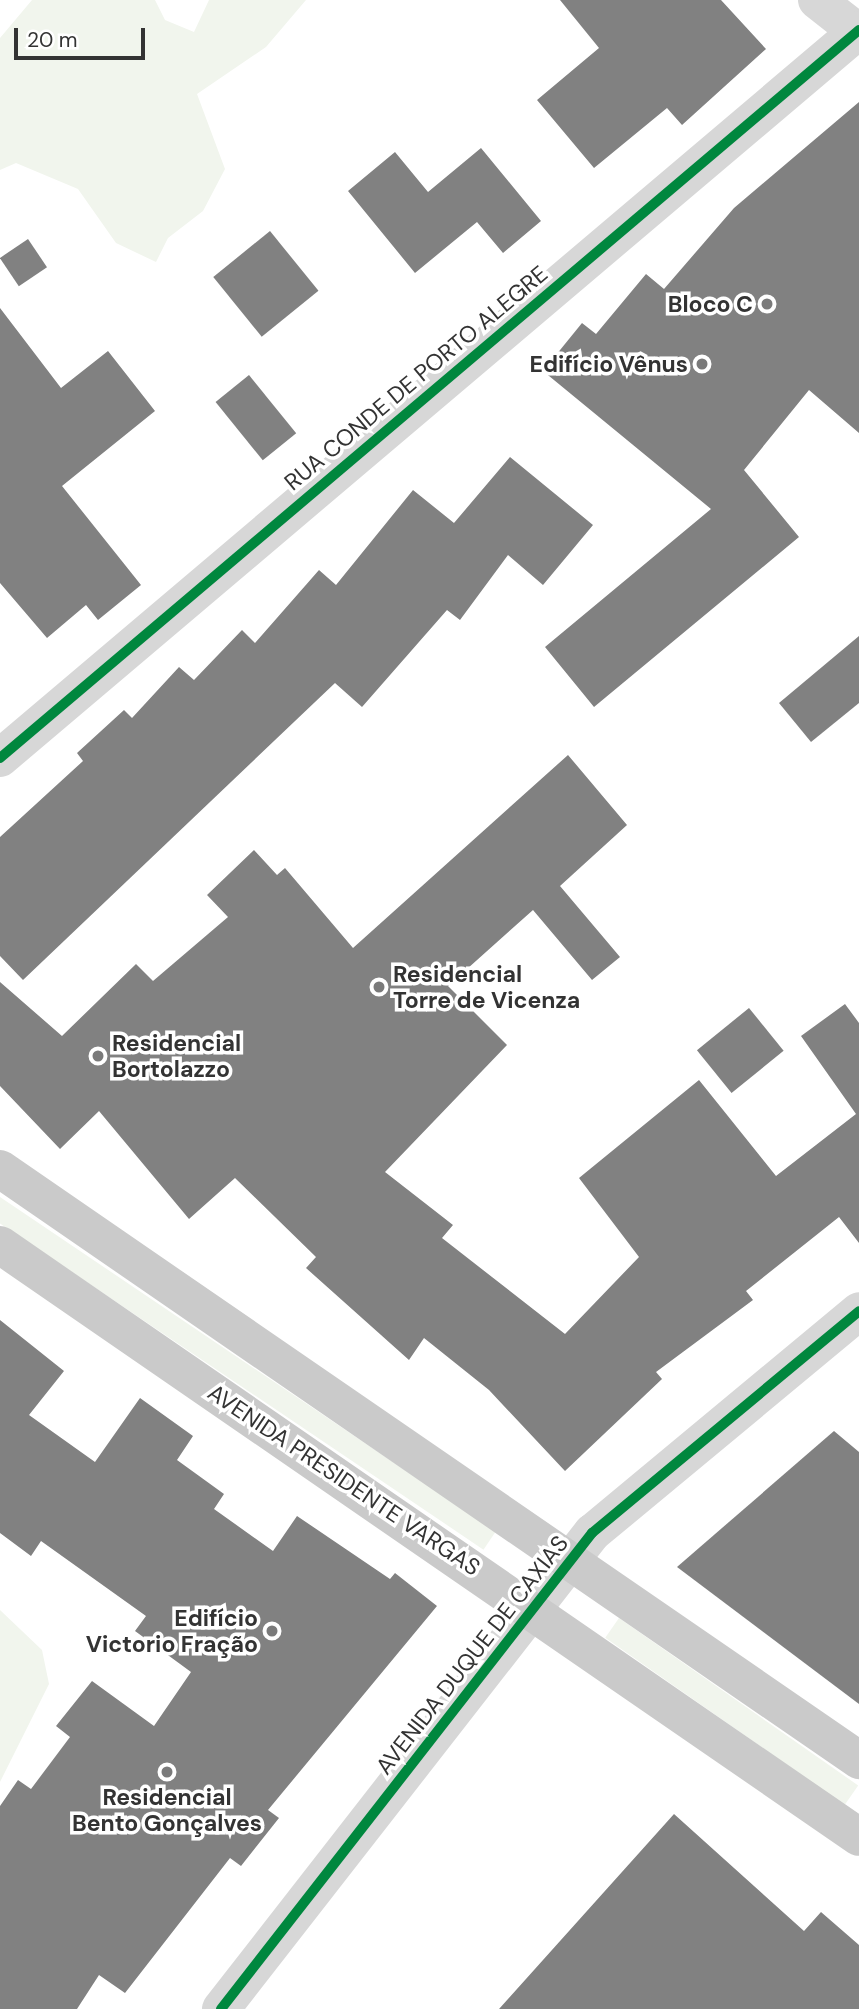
<!DOCTYPE html>
<meta charset="utf-8">
<style>
body{margin:0}
#map{position:relative;width:859px;height:2009px;overflow:hidden;background:#fff;font-family:"DM Sans",sans-serif}
div>[style]{position:absolute}
.green>*{inset:0;background:#f1f5ed;transform-origin:0 0}
.building>*{inset:0;background:#818181;transform-origin:0 0}
.minor>*{height:38px;margin:-19px;padding:0 19px;transform-origin:19px;border-radius:19px;background:#d7d7d7}
.major>*{height:38px;margin:-19px;padding:0 19px;transform-origin:19px;border-radius:19px;background:#cacaca}
.cycleway>*{height:10px;margin:-5px;padding:0 5px;transform-origin:5px;border-radius:5px;background:#00873e}
.dots>*{width:19px;height:19px;translate:-50% -50%;box-sizing:border-box;border:4px solid #fff;border-radius:50%}
span{translate:-50% -50%;white-space:nowrap;text-align:center;line-height:1.15;-webkit-text-stroke:7px #fff;paint-order:stroke}
.poi-label{font-size:23px;color:#333;font-weight:700}
.right{translate:-100% -50%;text-align:right}
.left{translate:0 -50%;text-align:left}
.street-label{font-size:23px;color:#333}
.scale{position:absolute;left:14px;top:28px;width:131px;height:32px;box-sizing:border-box;border:4px solid #333;border-top:0;padding-left:9px;font-size:21px;line-height:24px;white-space:nowrap;color:#333;-webkit-text-stroke:5px #fff;paint-order:stroke}
</style>
<div id="map">
<div class="green">
<i style="clip-path:polygon(32px 0,155px 0,165px 20px,194px 32px,209px 0,306px 0,266px 47px,197px 94px,225px 169px,203px 211px,168px 238px,156px 262px,116px 243px,78px 189px,16px 163px,0 170px,0 38px)"></i>
<i style="left:0;top:1197px;width:598px;height:22px;rotate:34deg"></i>
<i style="clip-path:polygon(0 1610px,42px 1650px,49px 1684px,0 1782px)"></i>
<i style="left:619px;top:1618px;width:292px;height:24px;rotate:35deg"></i>
</div>
<div class="building">
<i style="clip-path:polygon(560px 0,721px 0,766px 49px,682px 125px,667px 108px,594px 168px,537px 100px,599px 48px)"></i>
<i style="clip-path:polygon(859px 102px,859px 433px,809px 390px,744px 470px,799px 537px,594px 707px,545px 647px,711px 509px,543px 371px,582px 323px,596px 334px,646px 274px,664px 289px,734px 208px)"></i>
<i style="clip-path:polygon(481px 148px,541px 221px,503px 253px,477px 222px,415px 273px,348px 191px,395px 152px,428px 192px)"></i>
<i style="left:270px;top:231px;width:77px;height:73px;rotate:51deg"></i>
<i style="left:28px;top:239px;width:34px;height:34px;rotate:56deg"></i>
<i style="clip-path:polygon(0 308px,61px 388px,108px 351px,155px 411px,62px 486px,141px 585px,98px 620px,86px 605px,47px 638px,0 583px)"></i>
<i style="left:249px;top:375px;width:75px;height:43px;rotate:51deg"></i>
<i style="clip-path:polygon(510px 457px,593px 525px,543px 585px,508px 555px,460px 620px,447px 610px,362px 707px,335px 683px,23px 980px,0 956px,0 837px,83px 761px,77px 753px,124px 710px,132px 718px,179px 667px,194px 680px,242px 630px,255px 643px,319px 570px,336px 585px,413px 490px,454px 523px)"></i>
<i style="clip-path:polygon(859px 636px,859px 703px,811px 742px,779px 703px)"></i>
<i style="clip-path:polygon(568px 755px,627px 825px,560px 886px,620px 957px,592px 980px,533px 910px,448px 986px,507px 1045px,385px 1172px,453px 1225px,442px 1238px,565px 1334px,639px 1257px,579px 1178px,699px 1080px,776px 1176px,856px 1114px,801px 1036px,845px 1004px,859px 1023px,859px 1243px,839px 1217px,746px 1291px,753px 1300px,656px 1372px,662px 1379px,565px 1471px,489px 1390px,424px 1338px,409px 1360px,306px 1268px,316px 1257px,235px 1178px,189px 1219px,99px 1111px,60px 1149px,0 1086px,0 982px,62px 1036px,136px 964px,153px 981px,228px 917px,207px 895px,254px 850px,277px 875px,285px 868px,353px 948px)"></i>
<i style="left:749px;top:1008px;width:55px;height:67px;rotate:51deg"></i>
<i style="clip-path:polygon(0 1320px,64px 1371px,29px 1415px,95px 1462px,140px 1398px,193px 1436px,177px 1460px,224px 1494px,214px 1509px,273px 1551px,297px 1516px,390px 1579px,395px 1573px,437px 1606px,268px 1810px,279px 1818px,241px 1866px,230px 1858px,125px 1993px,99px 1975px,77px 2009px,0 2009px,0 1806px,18px 1780px,31px 1789px,70px 1737px,56px 1726px,92px 1681px,154px 1726px,191px 1672px,135px 1631px,146px 1616px,41px 1541px,31px 1556px,0 1533px)"></i>
<i style="clip-path:polygon(834px 1431px,859px 1452px,859px 1704px,677px 1567px)"></i>
<i style="clip-path:polygon(674px 1814px,804px 1931px,821px 1912px,859px 1945px,859px 2009px,499px 2009px)"></i>
</div>
<div class="minor">
<i style="left:817px;top:0;width:53px;rotate:38.2deg"></i>
<i style="left:0;top:758px;width:1126px;rotate:-40.28deg"></i>
<i style="left:221px;top:2009px;width:604px;rotate:-52.07deg"></i>
<i style="left:592px;top:1533px;width:347px;rotate:-39.7deg"></i>
</div>
<div class="major">
<i style="left:0;top:1169px;width:1043px;rotate:34.53deg"></i>
<i style="left:0;top:1245px;width:1043px;rotate:34.57deg"></i>
</div>
<div class="cycleway">
<i style="left:0;top:758px;width:1126px;rotate:-40.28deg"></i>
<i style="left:221px;top:2009px;width:604px;rotate:-52.07deg"></i>
<i style="left:592px;top:1533px;width:347px;rotate:-39.7deg"></i>
</div>
<div class="dots">
<i style="left:767px;top:304px;background:#7a7a7a"></i>
<i style="left:702px;top:364px;background:#7a7a7a"></i>
<i style="left:379px;top:987px;background:#7a7a7a"></i>
<i style="left:98px;top:1056px;background:#7a7a7a"></i>
<i style="left:272px;top:1631px;background:#7a7a7a"></i>
<i style="left:167px;top:1772px;background:#7a7a7a"></i>
</div>
<div class="poi-label">
<span class="right" style="left:753px;top:304px">Bloco C</span>
<span class="right" style="left:688px;top:364px">Edifício Vênus</span>
<span class="left" style="left:393px;top:987px">Residencial<br>Torre de Vicenza</span>
<span class="left" style="left:112px;top:1056px">Residencial<br>Bortolazzo</span>
<span class="right" style="left:258px;top:1631px">Edifício<br>Victorio Fração</span>
<span style="left:167px;top:1810px">Residencial<br>Bento Gonçalves</span>
</div>
<div class="street-label">
<span style="left:416px;top:378px;rotate:-40deg">RUA CONDE DE PORTO ALEGRE</span>
<span style="left:344px;top:1480px;rotate:34deg">AVENIDA PRESIDENTE VARGAS</span>
<span style="left:472px;top:1655px;rotate:-52deg">AVENIDA DUQUE DE CAXIAS</span>
</div>
<div class="scale">20 m</div>
</div>
